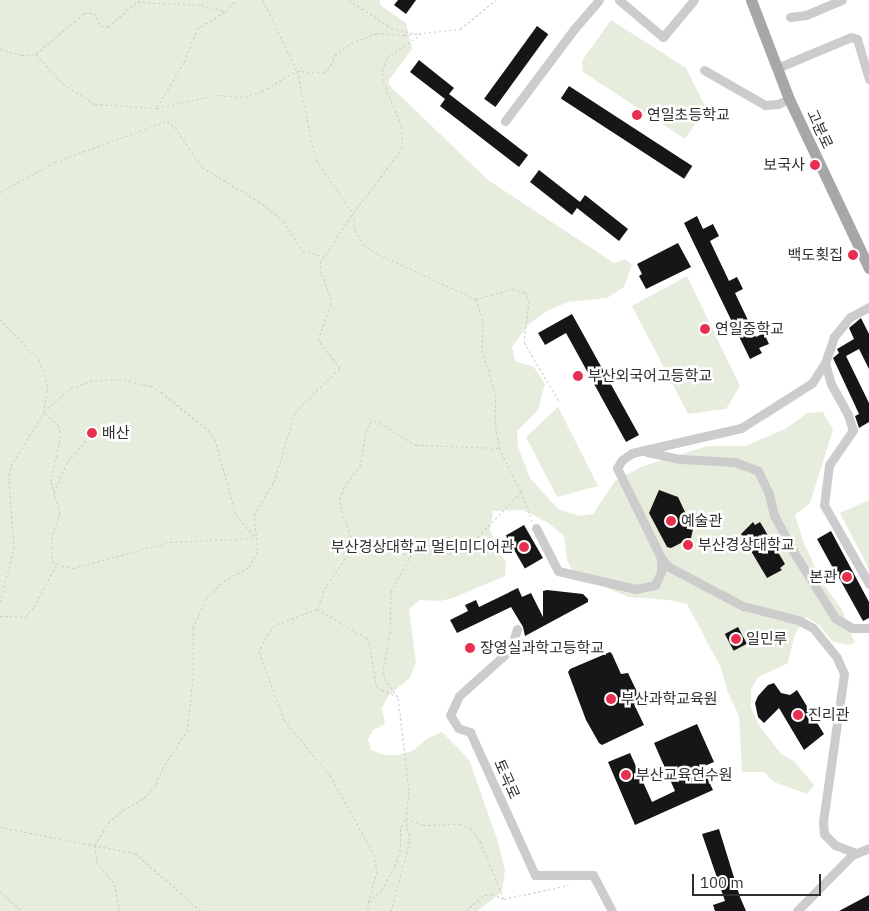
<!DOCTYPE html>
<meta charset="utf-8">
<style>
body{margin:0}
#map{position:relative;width:869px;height:911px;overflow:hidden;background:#fff;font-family:"IBM Plex Sans","Noto Sans KR",sans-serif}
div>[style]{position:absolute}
.green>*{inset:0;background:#e7eddd}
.building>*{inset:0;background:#161616;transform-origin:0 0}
.path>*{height:1px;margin-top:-0.5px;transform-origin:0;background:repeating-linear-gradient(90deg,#ccc 0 2.5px,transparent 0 5px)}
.minor>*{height:9px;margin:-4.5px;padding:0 4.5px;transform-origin:4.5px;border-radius:4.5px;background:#ccc}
.major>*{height:11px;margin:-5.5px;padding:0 5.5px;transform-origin:5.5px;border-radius:5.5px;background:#a7a7a7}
.dots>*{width:14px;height:14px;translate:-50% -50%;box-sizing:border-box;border:2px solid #fff;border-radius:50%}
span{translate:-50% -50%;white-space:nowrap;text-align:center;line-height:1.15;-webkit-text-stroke:5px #fff;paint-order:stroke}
.poi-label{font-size:15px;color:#2f2f2f}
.left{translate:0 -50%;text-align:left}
.right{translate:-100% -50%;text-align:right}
.street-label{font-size:15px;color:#2f2f2f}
.scale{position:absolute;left:692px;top:874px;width:129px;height:22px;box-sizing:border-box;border:2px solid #2f2f2f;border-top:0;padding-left:6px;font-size:15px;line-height:18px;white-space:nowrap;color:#2f2f2f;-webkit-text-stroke:4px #fff;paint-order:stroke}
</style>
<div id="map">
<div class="green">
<i style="clip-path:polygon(0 0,380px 0,380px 5px,406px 23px,412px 49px,389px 80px,389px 85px,488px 180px,614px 263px,625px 259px,632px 265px,624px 287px,607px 298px,568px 302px,547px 311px,529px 324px,512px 347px,515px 361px,534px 367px,545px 384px,538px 410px,517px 431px,518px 447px,530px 478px,558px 509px,579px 516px,593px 514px,615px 481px,641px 467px,707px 446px,746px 446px,787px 428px,807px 413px,823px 412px,833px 430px,810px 503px,795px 515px,803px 541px,822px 582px,842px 610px,855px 643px,848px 645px,832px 641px,819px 625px,806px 617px,795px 634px,788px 663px,758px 677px,751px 690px,751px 708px,759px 725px,781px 754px,794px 761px,814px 785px,807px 794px,774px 782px,764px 772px,742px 772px,739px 716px,727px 690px,721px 668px,687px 604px,669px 600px,628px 597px,574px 574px,567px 560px,564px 536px,547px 522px,523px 510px,493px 511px,490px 530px,506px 563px,505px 576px,453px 598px,440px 601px,420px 600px,409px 609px,416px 663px,410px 678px,389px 695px,382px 708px,385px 724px,373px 730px,368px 739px,371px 750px,384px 755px,399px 755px,414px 750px,428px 738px,442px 732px,461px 751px,470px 762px,498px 842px,505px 870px,502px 892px,477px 911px,0 911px)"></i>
<i style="clip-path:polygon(611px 20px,686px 68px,706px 108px,685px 139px,583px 72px,582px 61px)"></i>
<i style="clip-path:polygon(687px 276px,740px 386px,726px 409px,688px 414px,632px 306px)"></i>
<i style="clip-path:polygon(558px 407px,598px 486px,557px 497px,526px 437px)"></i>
<i style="clip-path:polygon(869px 500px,869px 569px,840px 513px)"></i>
</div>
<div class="building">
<i style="clip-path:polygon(398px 0,416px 0,406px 14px,394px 5px)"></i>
<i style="left:537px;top:26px;width:14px;height:90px;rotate:36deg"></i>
<i style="clip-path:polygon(419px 60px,454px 88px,449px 94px,528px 155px,519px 167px,440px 106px,445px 99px,410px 72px)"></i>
<i style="left:569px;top:86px;width:147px;height:15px;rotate:33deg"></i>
<i style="clip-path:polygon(539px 170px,580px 202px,585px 195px,628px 229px,619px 241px,577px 208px,572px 215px,530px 182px)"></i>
<i style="clip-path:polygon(697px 216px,703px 229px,713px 224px,719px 236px,710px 241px,729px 281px,737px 277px,743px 289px,735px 293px,756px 337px,764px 333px,769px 344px,759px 348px,762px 353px,750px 359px,684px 223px)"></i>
<i style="clip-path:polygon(678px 243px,691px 267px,646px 289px,639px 276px,642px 274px,637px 264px)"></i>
<i style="clip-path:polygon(572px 314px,639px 435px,626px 442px,566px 333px,545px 345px,538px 333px)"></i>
<i style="clip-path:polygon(861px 318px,869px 334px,869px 369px,859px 349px,846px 356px,869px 403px,869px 422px,859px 428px,855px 416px,859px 414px,833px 358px,839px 353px,837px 349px,854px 339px,849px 328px)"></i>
<i style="clip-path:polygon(659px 490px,678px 497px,693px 529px,691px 538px,671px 548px,667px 547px,649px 513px)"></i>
<i style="clip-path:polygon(753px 522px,755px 525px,760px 522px,785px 564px,780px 568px,782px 570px,767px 578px,741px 534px)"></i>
<i style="left:524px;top:525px;width:38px;height:21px;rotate:60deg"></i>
<i style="clip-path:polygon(831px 531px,869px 602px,869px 618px,863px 621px,838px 576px,832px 580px,829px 573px,834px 570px,817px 539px)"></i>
<i style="clip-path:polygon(518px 588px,522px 597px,531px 593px,543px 617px,543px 591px,547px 590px,583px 594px,588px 599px,588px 602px,525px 636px,523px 627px,511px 607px,457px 633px,450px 620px,468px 611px,465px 605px,476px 600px,479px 607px)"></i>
<i style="left:738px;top:627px;width:19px;height:15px;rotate:62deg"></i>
<i style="clip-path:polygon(610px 652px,612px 654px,621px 674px,628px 673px,640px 698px,634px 704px,644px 725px,602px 745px,599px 743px,586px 720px,568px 672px,570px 669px)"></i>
<i style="clip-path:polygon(774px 683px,781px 693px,790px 695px,797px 690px,824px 734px,804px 750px,779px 708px,764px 723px,758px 717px,755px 703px,758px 696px,768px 685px)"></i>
<i style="clip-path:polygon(697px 724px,714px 762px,702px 767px,713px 790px,635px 825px,608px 762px,630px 753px,652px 802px,675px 791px,654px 743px)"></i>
<i style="clip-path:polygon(719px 829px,740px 897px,746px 911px,715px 911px,713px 905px,725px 901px,702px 834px)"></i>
<i style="clip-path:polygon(869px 895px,869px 911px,839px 911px)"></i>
</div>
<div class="path">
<i style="left:263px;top:0;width:79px;rotate:64.4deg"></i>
<i style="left:297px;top:71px;width:91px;rotate:77.9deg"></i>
<i style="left:316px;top:160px;width:65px;rotate:55.1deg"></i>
<i style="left:353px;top:213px;width:17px;rotate:83deg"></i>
<i style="left:355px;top:230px;width:16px;rotate:60deg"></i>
<i style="left:363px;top:244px;width:18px;rotate:34deg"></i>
<i style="left:378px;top:254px;width:108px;rotate:24.7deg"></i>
<i style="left:476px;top:299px;width:37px;rotate:-16deg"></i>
<i style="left:512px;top:289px;width:13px;rotate:13deg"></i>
<i style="left:525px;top:292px;width:10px;rotate:66deg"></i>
<i style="left:529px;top:301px;width:41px;rotate:97deg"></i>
<i style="left:524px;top:342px;width:69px;rotate:59.3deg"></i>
<i style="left:349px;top:0;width:50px;rotate:33.7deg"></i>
<i style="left:391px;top:28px;width:27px;rotate:13deg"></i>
<i style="left:138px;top:2px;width:63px;rotate:2.7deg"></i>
<i style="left:201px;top:5px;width:25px;rotate:14deg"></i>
<i style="left:0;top:49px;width:23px;rotate:15deg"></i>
<i style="left:22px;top:55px;width:14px;rotate:-4deg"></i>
<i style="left:36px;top:54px;width:63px;rotate:-40.5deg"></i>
<i style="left:84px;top:13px;width:10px"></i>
<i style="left:94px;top:13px;width:15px;rotate:62deg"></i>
<i style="left:101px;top:26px;width:7px;rotate:8deg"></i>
<i style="left:108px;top:27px;width:41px;rotate:-41.1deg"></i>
<i style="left:36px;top:54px;width:40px;rotate:48deg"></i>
<i style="left:63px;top:84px;width:38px;rotate:32deg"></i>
<i style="left:95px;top:104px;width:62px;rotate:3.7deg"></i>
<i style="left:157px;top:108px;width:59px;rotate:-12.6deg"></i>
<i style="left:215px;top:95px;width:30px;rotate:4deg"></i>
<i style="left:245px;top:97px;width:18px;rotate:-19deg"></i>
<i style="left:262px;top:91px;width:40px;rotate:-29.7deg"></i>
<i style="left:297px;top:71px;width:27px;rotate:4deg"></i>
<i style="left:324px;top:73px;width:11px;rotate:-49deg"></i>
<i style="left:331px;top:65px;width:11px;rotate:-68deg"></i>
<i style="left:335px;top:55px;width:20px;rotate:-37deg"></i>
<i style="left:351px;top:43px;width:28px;rotate:-21deg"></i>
<i style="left:377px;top:33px;width:27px;rotate:4deg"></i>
<i style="left:404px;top:35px;width:56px;rotate:-6.1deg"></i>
<i style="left:460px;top:29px;width:46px;rotate:-38.9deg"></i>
<i style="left:157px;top:107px;width:52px;rotate:-59deg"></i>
<i style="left:184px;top:62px;width:35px;rotate:-68deg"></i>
<i style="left:197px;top:29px;width:34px;rotate:-32deg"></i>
<i style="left:226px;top:11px;width:15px;rotate:-48deg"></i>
<i style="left:0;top:192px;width:63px;rotate:-28.6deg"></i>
<i style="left:55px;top:162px;width:119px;rotate:-20.1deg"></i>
<i style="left:167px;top:121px;width:10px;rotate:37deg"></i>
<i style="left:175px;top:127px;width:48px;rotate:56deg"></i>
<i style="left:202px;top:167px;width:71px;rotate:31.2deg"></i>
<i style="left:263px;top:204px;width:26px;rotate:40deg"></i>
<i style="left:283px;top:221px;width:36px;rotate:56deg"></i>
<i style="left:303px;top:251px;width:21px;rotate:14deg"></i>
<i style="left:476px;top:299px;width:22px;rotate:72deg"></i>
<i style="left:483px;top:320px;width:30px;rotate:92deg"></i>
<i style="left:482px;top:350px;width:47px;rotate:72.7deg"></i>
<i style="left:496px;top:395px;width:27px;rotate:92deg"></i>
<i style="left:495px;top:422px;width:26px;rotate:81deg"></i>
<i style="left:499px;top:448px;width:48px;rotate:62.9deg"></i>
<i style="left:521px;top:491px;width:32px;rotate:70deg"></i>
<i style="left:0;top:319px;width:57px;rotate:46.4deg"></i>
<i style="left:39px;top:360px;width:27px;rotate:70deg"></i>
<i style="left:48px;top:385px;width:26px;rotate:99deg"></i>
<i style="left:45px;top:413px;width:18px;rotate:43deg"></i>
<i style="left:58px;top:425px;width:10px;rotate:73deg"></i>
<i style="left:61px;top:435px;width:48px;rotate:102deg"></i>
<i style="left:51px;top:482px;width:32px;rotate:74deg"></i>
<i style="left:60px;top:513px;width:24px;rotate:109deg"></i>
<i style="left:52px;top:536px;width:25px;rotate:90deg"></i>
<i style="left:52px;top:561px;width:11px;rotate:27deg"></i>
<i style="left:62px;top:566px;width:11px;rotate:10deg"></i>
<i style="left:73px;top:568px;width:100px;rotate:-15deg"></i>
<i style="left:170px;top:542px;width:84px;rotate:-2.7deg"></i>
<i style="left:54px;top:492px;width:34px;rotate:-66deg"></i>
<i style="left:68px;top:461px;width:37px;rotate:-49deg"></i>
<i style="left:354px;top:546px;width:49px;rotate:125deg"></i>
<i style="left:326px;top:586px;width:25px;rotate:111deg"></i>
<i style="left:317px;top:609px;width:45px;rotate:159.1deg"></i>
<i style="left:275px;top:625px;width:15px;rotate:127deg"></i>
<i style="left:266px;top:637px;width:17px;rotate:115deg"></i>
<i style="left:259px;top:652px;width:72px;rotate:69.8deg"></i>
<i style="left:284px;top:720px;width:72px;rotate:50.1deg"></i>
<i style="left:330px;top:775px;width:90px;rotate:60.9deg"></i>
<i style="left:374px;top:854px;width:17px;rotate:80deg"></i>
<i style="left:377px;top:871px;width:32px;rotate:106deg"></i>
<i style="left:368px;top:902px;width:9px;rotate:90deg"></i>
<i style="left:354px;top:546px;width:39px;rotate:-109deg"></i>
<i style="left:341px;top:509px;width:10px;rotate:-96deg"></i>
<i style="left:340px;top:499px;width:13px;rotate:-72deg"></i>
<i style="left:344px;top:487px;width:26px;rotate:-53deg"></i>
<i style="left:360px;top:466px;width:35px;rotate:-80deg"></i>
<i style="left:366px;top:432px;width:10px;rotate:-66deg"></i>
<i style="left:370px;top:423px;width:4px;rotate:-27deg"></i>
<i style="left:374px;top:421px;width:6px;rotate:18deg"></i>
<i style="left:380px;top:423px;width:42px;rotate:31.4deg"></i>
<i style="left:416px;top:445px;width:83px;rotate:2.1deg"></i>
<i style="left:354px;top:546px;width:58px;rotate:9deg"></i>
<i style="left:411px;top:555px;width:13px;rotate:-13deg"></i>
<i style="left:424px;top:552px;width:13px;rotate:13deg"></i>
<i style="left:437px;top:555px;width:12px;rotate:-5deg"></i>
<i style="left:449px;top:554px;width:24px;rotate:-24deg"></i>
<i style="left:471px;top:544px;width:72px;rotate:-46.1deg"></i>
<i style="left:0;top:602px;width:56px;rotate:-75.5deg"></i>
<i style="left:14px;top:548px;width:68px;rotate:-94.2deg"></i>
<i style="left:9px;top:480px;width:14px;rotate:-82deg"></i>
<i style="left:11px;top:466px;width:63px;rotate:-58.6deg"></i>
<i style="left:44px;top:412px;width:36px;rotate:-42deg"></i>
<i style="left:71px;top:388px;width:20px;rotate:-20deg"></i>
<i style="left:90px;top:381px;width:29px;rotate:-4deg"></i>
<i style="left:119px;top:379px;width:33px;rotate:12deg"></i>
<i style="left:151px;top:386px;width:12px;rotate:31deg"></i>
<i style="left:161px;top:392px;width:60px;rotate:39deg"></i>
<i style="left:208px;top:430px;width:11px;rotate:52deg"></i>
<i style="left:215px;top:439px;width:79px;rotate:74.6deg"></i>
<i style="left:236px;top:515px;width:29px;rotate:49deg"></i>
<i style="left:317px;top:609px;width:58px;rotate:30.1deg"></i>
<i style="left:367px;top:638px;width:9px;rotate:69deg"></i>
<i style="left:370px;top:646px;width:39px;rotate:81deg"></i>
<i style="left:376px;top:685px;width:8px;rotate:40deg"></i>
<i style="left:382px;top:690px;width:16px;rotate:22deg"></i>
<i style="left:0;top:616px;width:25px;rotate:2deg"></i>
<i style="left:25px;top:617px;width:13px;rotate:-48deg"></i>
<i style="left:34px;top:607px;width:49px;rotate:-61.9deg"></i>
<i style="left:406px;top:819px;width:18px;rotate:19deg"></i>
<i style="left:423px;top:825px;width:37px;rotate:-2deg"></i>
<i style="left:460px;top:824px;width:11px;rotate:22deg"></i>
<i style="left:470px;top:828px;width:16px;rotate:52deg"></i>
<i style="left:480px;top:841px;width:63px;rotate:67.5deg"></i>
<i style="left:0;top:827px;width:137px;rotate:10.9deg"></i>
<i style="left:135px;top:853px;width:88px;rotate:41.3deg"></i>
<i style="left:0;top:891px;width:30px;rotate:42deg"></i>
<i style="left:369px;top:902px;width:18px;rotate:-43deg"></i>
<i style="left:382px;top:890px;width:27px;rotate:-62deg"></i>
<i style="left:395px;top:866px;width:16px;rotate:-72deg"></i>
<i style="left:400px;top:851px;width:24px;rotate:-88deg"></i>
<i style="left:401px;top:827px;width:8px;rotate:-60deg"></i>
<i style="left:120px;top:911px;width:29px;rotate:-102deg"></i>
<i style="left:114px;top:883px;width:27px;rotate:-129deg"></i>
<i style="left:97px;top:862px;width:17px;rotate:-97deg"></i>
<i style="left:95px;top:845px;width:26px;rotate:-59deg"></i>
<i style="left:108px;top:823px;width:20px;rotate:-41deg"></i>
<i style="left:123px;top:810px;width:24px;rotate:-30deg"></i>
<i style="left:144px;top:798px;width:18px;rotate:-49deg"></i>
<i style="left:156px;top:784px;width:16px;rotate:-68deg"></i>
<i style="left:162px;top:769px;width:45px;rotate:-56.7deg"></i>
<i style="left:187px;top:731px;width:51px;rotate:-83.3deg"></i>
<i style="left:193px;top:680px;width:52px;rotate:-90deg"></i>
<i style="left:193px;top:628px;width:32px;rotate:-66deg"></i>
<i style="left:206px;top:599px;width:25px;rotate:-45deg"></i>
<i style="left:224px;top:581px;width:29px;rotate:-29deg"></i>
<i style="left:249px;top:567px;width:19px;rotate:-62deg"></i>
<i style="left:258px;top:550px;width:35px;rotate:-97deg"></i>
<i style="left:254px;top:515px;width:39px;rotate:-59deg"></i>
<i style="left:274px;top:482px;width:73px;rotate:-73.3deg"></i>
<i style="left:295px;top:412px;width:63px;rotate:-44.4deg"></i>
<i style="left:340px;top:368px;width:36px;rotate:-128deg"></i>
<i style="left:318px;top:340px;width:37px;rotate:-70deg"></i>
<i style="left:331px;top:305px;width:10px;rotate:-96deg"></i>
<i style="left:330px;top:295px;width:24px;rotate:-112deg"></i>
<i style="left:321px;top:273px;width:10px;rotate:-96deg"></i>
<i style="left:320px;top:263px;width:60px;rotate:-56.6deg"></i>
<i style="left:353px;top:213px;width:81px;rotate:-52.6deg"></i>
<i style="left:402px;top:149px;width:23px;rotate:-90deg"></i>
<i style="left:402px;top:126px;width:49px;rotate:-112.9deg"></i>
<i style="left:383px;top:81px;width:11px;rotate:-95deg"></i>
<i style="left:382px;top:70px;width:13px;rotate:-67deg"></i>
<i style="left:387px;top:58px;width:42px;rotate:-35.2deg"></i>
<i style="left:391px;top:911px;width:73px;rotate:-75deg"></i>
<i style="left:410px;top:840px;width:21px;rotate:-101deg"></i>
<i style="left:406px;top:819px;width:29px;rotate:-84deg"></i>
<i style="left:409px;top:790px;width:94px;rotate:-96.7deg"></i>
<i style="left:398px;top:697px;width:22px;rotate:-126deg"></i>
<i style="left:385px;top:679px;width:10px;rotate:-101deg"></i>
<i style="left:383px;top:669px;width:36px;rotate:-79deg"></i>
<i style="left:390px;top:634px;width:42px;rotate:-88.6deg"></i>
<i style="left:391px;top:592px;width:42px;rotate:-61.6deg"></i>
<i style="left:466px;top:911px;width:24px;rotate:-42deg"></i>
<i style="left:484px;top:895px;width:8px;rotate:-7deg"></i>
<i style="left:492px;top:894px;width:13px;rotate:23deg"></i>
<i style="left:504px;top:899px;width:66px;rotate:-12.2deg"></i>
</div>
<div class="minor">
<i style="left:619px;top:0;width:57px;rotate:40.1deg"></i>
<i style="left:663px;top:37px;width:48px;rotate:-50deg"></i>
<i style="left:790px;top:17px;width:16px;rotate:-7deg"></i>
<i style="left:806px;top:15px;width:39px;rotate:-23deg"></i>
<i style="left:777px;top:68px;width:80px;rotate:-22.7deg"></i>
<i style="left:851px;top:37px;width:6px;rotate:18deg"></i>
<i style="left:857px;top:39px;width:42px;rotate:73.3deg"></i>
<i style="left:704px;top:70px;width:70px;rotate:29.8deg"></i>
<i style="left:765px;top:105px;width:13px;rotate:-4deg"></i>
<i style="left:778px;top:104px;width:12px;rotate:-24deg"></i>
<i style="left:505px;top:121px;width:115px;rotate:-53.1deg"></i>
<i style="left:574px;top:29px;width:38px;rotate:-49deg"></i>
<i style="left:869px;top:307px;width:21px;rotate:152deg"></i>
<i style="left:850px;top:317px;width:26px;rotate:129deg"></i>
<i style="left:834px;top:337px;width:28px;rotate:109deg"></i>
<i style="left:825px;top:363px;width:22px;rotate:74deg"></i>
<i style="left:831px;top:384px;width:35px;rotate:61deg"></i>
<i style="left:848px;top:415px;width:16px;rotate:72deg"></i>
<i style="left:853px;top:430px;width:42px;rotate:124.4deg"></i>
<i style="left:829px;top:465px;width:40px;rotate:97.1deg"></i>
<i style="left:824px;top:505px;width:91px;rotate:60.3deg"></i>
<i style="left:825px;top:363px;width:24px;rotate:123deg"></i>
<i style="left:812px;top:383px;width:84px;rotate:147.6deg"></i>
<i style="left:741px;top:428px;width:112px;rotate:167.1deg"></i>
<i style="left:632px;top:453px;width:12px;rotate:145deg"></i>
<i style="left:622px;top:460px;width:9px;rotate:122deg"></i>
<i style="left:617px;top:468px;width:100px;rotate:63.9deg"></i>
<i style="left:661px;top:558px;width:12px;rotate:48deg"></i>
<i style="left:669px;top:567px;width:84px;rotate:27.8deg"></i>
<i style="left:743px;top:606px;width:57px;rotate:14.3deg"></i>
<i style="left:798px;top:620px;width:17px;rotate:28deg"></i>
<i style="left:813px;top:628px;width:38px;rotate:51deg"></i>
<i style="left:837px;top:658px;width:17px;rotate:66deg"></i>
<i style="left:844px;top:674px;width:148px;rotate:98.1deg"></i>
<i style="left:823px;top:821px;width:13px;rotate:86deg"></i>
<i style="left:824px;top:834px;width:16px;rotate:45deg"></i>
<i style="left:835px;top:845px;width:22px;rotate:21deg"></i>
<i style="left:647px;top:452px;width:35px;rotate:12deg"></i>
<i style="left:681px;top:459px;width:54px;rotate:3.2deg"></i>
<i style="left:735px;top:462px;width:25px;rotate:21deg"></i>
<i style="left:758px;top:471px;width:25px;rotate:64deg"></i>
<i style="left:769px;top:494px;width:22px;rotate:77deg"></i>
<i style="left:774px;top:515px;width:41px;rotate:62.2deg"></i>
<i style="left:793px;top:551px;width:79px;rotate:57.9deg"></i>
<i style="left:835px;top:618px;width:20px;rotate:30deg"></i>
<i style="left:852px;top:628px;width:17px"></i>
<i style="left:536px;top:528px;width:48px;rotate:62.9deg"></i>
<i style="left:558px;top:571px;width:80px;rotate:13deg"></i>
<i style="left:636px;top:589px;width:19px;rotate:-12deg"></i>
<i style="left:655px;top:585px;width:14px;rotate:-65deg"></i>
<i style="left:661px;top:572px;width:14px;rotate:-90deg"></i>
<i style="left:517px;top:629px;width:22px;rotate:108deg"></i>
<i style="left:510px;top:650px;width:69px;rotate:138deg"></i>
<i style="left:459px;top:696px;width:21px;rotate:115deg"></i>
<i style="left:450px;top:715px;width:15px;rotate:58deg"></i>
<i style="left:458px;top:728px;width:13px;rotate:18deg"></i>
<i style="left:470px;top:732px;width:157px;rotate:65.6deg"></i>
<i style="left:535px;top:875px;width:58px"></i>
<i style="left:593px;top:875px;width:41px;rotate:62.2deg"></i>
<i style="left:797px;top:911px;width:78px;rotate:-45.5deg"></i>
<i style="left:852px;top:855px;width:18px;rotate:-22deg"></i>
</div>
<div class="major">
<i style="left:751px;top:0;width:106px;rotate:69deg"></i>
<i style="left:789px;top:99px;width:187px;rotate:64.7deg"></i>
</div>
<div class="dots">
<i style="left:637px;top:115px;background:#e92f50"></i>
<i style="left:815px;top:165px;background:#e92f50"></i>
<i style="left:853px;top:255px;background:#e92f50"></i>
<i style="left:705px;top:329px;background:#e92f50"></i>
<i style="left:578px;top:376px;background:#e92f50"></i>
<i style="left:92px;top:433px;background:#e92f50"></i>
<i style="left:671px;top:521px;background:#e92f50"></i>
<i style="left:688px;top:545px;background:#e92f50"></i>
<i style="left:524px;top:547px;background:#e92f50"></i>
<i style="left:847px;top:577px;background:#e92f50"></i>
<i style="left:736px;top:639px;background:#e92f50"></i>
<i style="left:470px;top:648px;background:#e92f50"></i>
<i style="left:611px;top:699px;background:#e92f50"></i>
<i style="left:798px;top:715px;background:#e92f50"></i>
<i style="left:626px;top:775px;background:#e92f50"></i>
</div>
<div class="poi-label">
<span class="left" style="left:647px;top:115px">연일초등학교</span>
<span class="right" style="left:805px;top:165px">보국사</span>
<span class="right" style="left:843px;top:255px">백도횟집</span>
<span class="left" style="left:715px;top:329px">연일중학교</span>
<span class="left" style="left:588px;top:376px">부산외국어고등학교</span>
<span class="left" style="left:102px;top:433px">배산</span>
<span class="left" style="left:681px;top:521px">예술관</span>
<span class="left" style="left:698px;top:545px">부산경상대학교</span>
<span class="right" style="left:514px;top:547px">부산경상대학교 멀티미디어관</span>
<span class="right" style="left:837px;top:577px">본관</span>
<span class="left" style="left:746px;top:639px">일민루</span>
<span class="left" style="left:480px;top:648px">장영실과학고등학교</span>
<span class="left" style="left:621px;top:699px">부산과학교육원</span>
<span class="left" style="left:808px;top:715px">진리관</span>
<span class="left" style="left:636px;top:775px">부산교육연수원</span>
</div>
<div class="street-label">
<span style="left:820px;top:129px;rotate:65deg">고분로</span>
<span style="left:507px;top:779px;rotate:66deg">토곡로</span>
</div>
<div class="scale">100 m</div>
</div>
